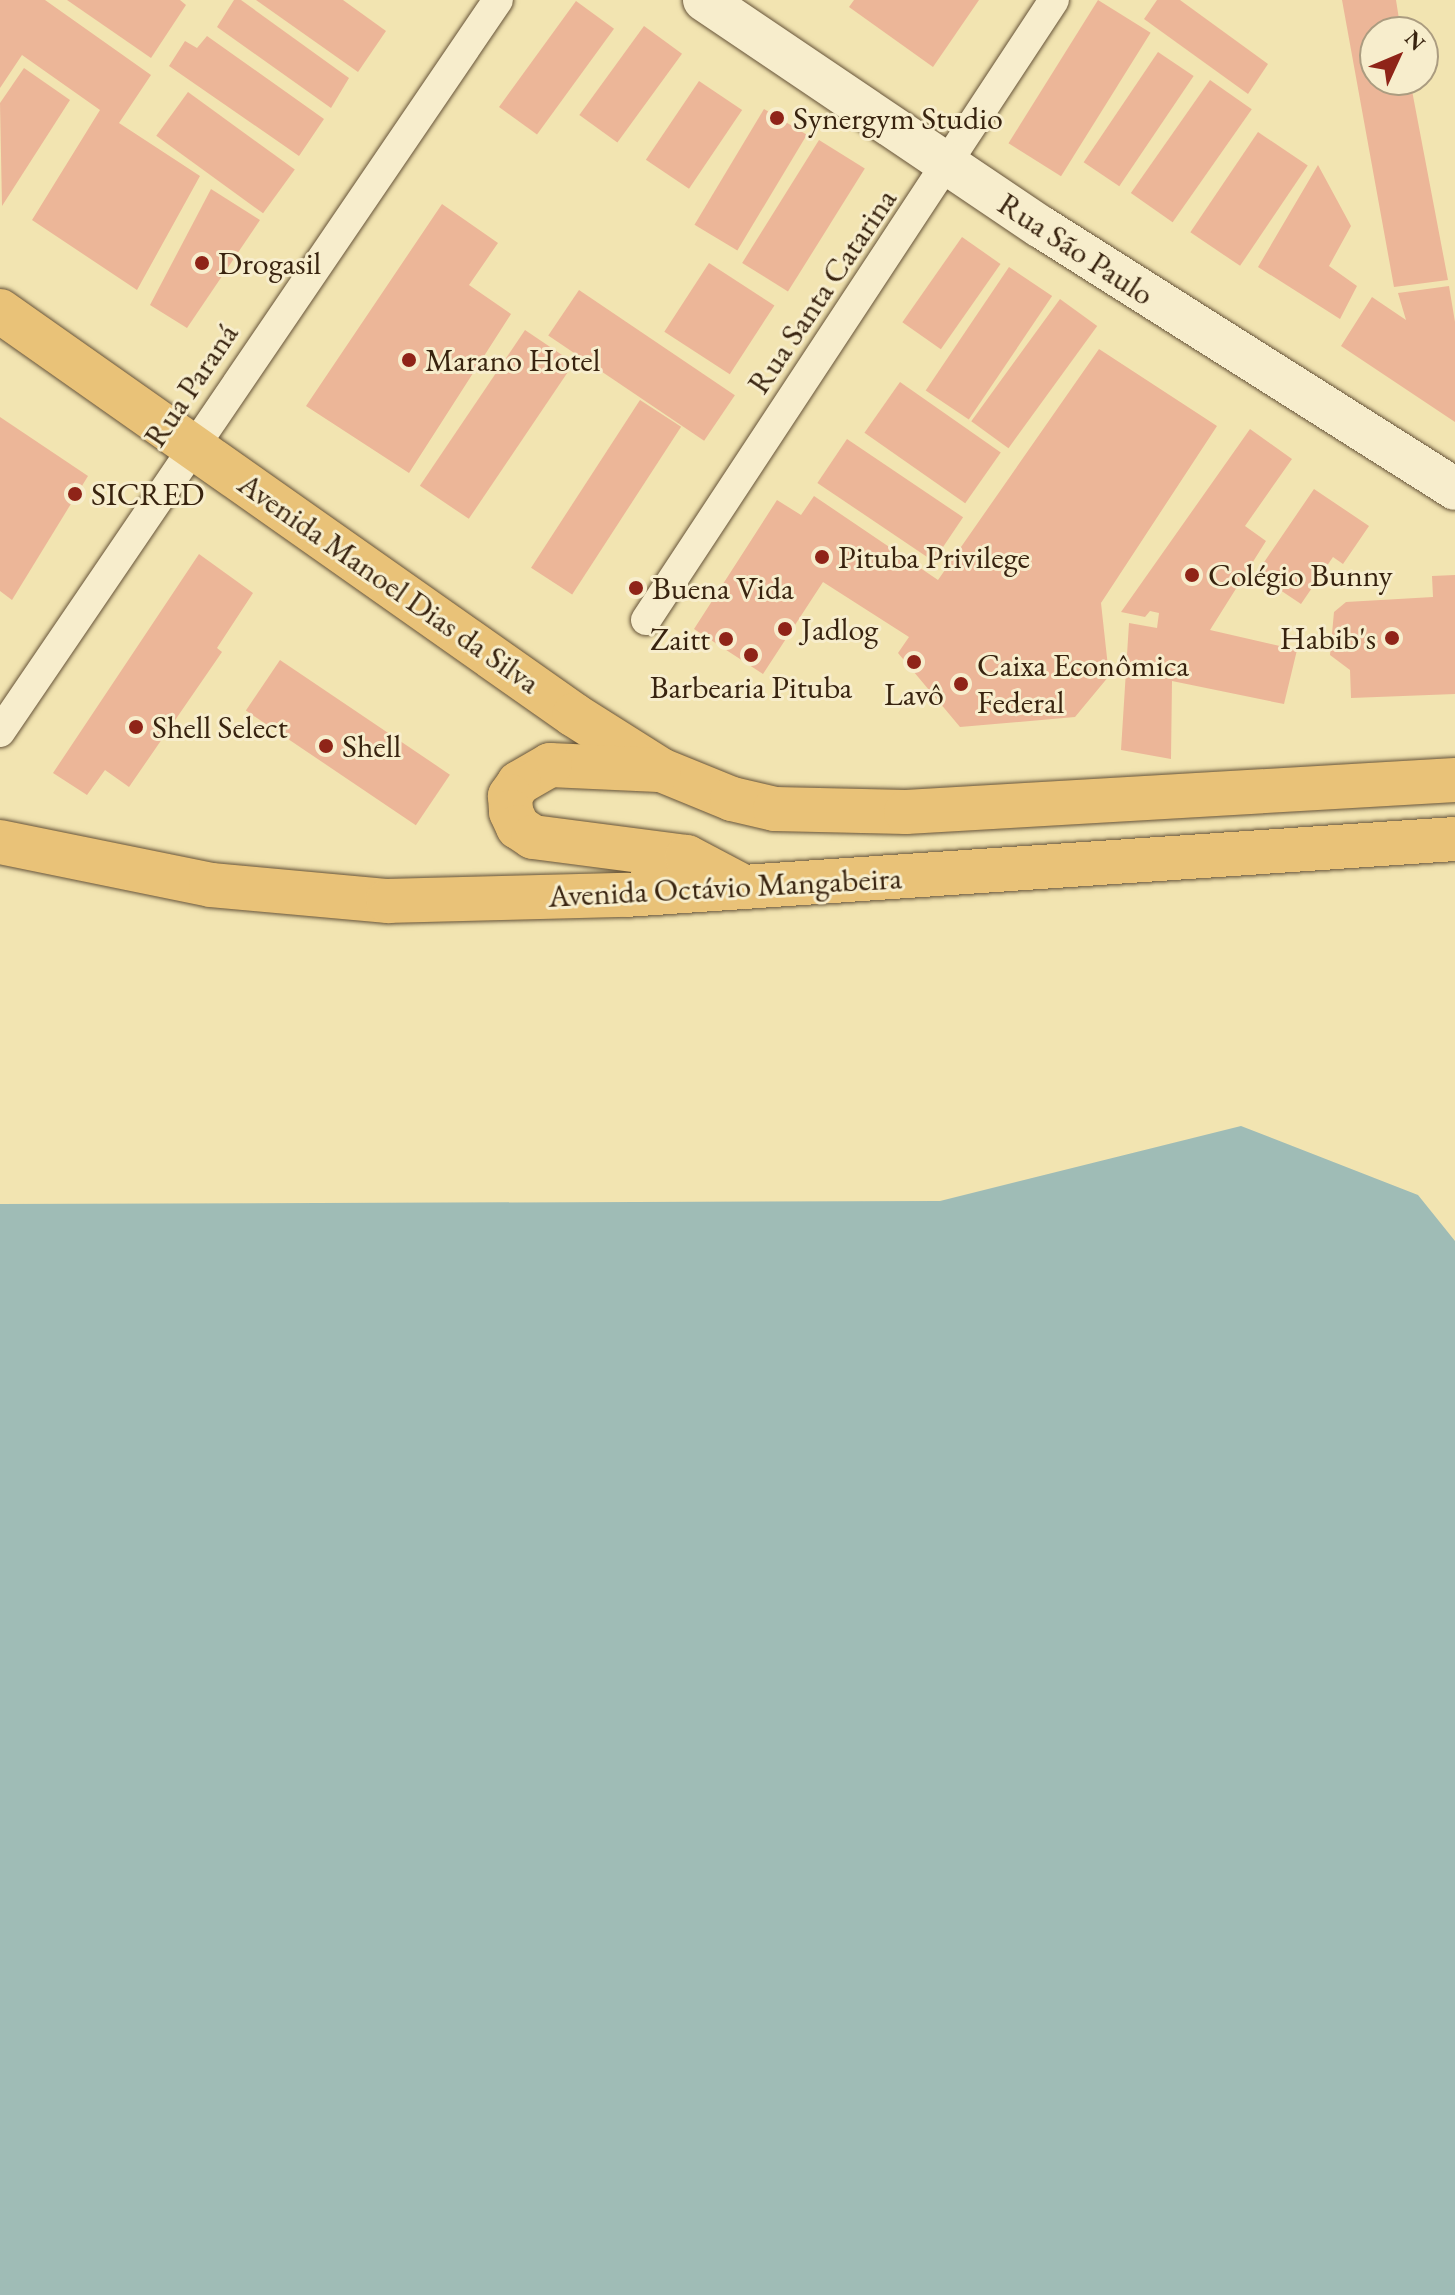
<!DOCTYPE html>
<meta charset="utf-8">
<style>
body{margin:0}
#map{position:relative;width:1455px;height:2295px;overflow:hidden;background:#f2e4b1;font-family:"EB Garamond",serif}
div>[style]{position:absolute}
.water>*{inset:0;background:#9fbcb6}
.building>*{inset:0;background:#ecb698;transform-origin:0 0}
.roads{filter:drop-shadow(0 0 2px #665338) drop-shadow(0 0 2px #665338)}
.street>*{height:30px;margin:-15px;padding:0 15px;transform-origin:15px;border-radius:15px;background:#f7edcc}
.secondary>*{height:42px;margin:-21px;padding:0 21px;transform-origin:21px;border-radius:21px;background:#f7edcc}
.primary>*{height:44px;margin:-22px;padding:0 22px;transform-origin:22px;border-radius:22px;background:#e9c278}
.dots>*{width:22px;height:22px;translate:-50% -50%;box-sizing:border-box;border:4px solid #f7edcc;border-radius:50%}
span{translate:-50% -50%;white-space:nowrap;text-align:center;line-height:1.15;-webkit-text-stroke:6px #f7edcc;paint-order:stroke}
.poi-label{font-size:32px;color:#38230f}
.left{translate:0 -50%;text-align:left}
.right{translate:-100% -50%;text-align:right}
.street-label{font-size:32px;color:#38230f}
.north{position:absolute;left:1359px;top:16px;width:80px;height:80px;box-sizing:border-box;background:#f7edcc;border:2px solid #ab9c80;border-radius:50%;rotate:46deg;font-size:22px;font-weight:700;line-height:32px;text-align:center;color:#38230f}
.north::after{content:'';display:block;margin:auto;width:28px;height:36px;background:#8f2418;clip-path:polygon(50% 0,100% 100%,50% 72%,0 100%)}
</style>
<div id="map">
<div class="water">
<i style="clip-path:polygon(1241px 1126px,1418px 1195px,1455px 1241px,1455px 2295px,0 2295px,0 1204px,940px 1201px)"></i>
</div>
<div class="building">
<i style="clip-path:polygon(0 0,45px 0,151px 75px,119px 123px,200px 176px,137px 290px,32px 220px,100px 110px,22px 55px,0 88px)"></i>
<i style="clip-path:polygon(67px 0,180px 0,186px 5px,151px 58px)"></i>
<i style="clip-path:polygon(234px 0,241px 0,349px 78px,331px 108px,217px 27px)"></i>
<i style="clip-path:polygon(256px 0,343px 0,386px 31px,358px 72px)"></i>
<i style="clip-path:polygon(854px 0,979px 0,933px 67px,849px 7px)"></i>
<i style="left:1098px;top:0;width:62px;height:169px;rotate:32deg"></i>
<i style="clip-path:polygon(1157px 0,1180px 0,1268px 64px,1248px 94px,1144px 19px)"></i>
<i style="clip-path:polygon(1342px 0,1396px 0,1401px 32px,1375px 32px,1375px 80px,1410px 80px,1448px 280px,1394px 287px)"></i>
<i style="left:576px;top:1px;width:47px;height:131px;rotate:36deg"></i>
<i style="left:644px;top:26px;width:47px;height:110px;rotate:36deg"></i>
<i style="clip-path:polygon(207px 36px,324px 119px,299px 156px,169px 66px,185px 41px,197px 48px)"></i>
<i style="left:1158px;top:52px;width:43px;height:133px;rotate:34deg"></i>
<i style="clip-path:polygon(24px 68px,70px 100px,2px 206px,0 103px)"></i>
<i style="left:1210px;top:80px;width:51px;height:138px;rotate:35deg"></i>
<i style="left:699px;top:81px;width:52px;height:95px;rotate:34deg"></i>
<i style="left:188px;top:92px;width:132px;height:54px;rotate:36deg"></i>
<i style="left:764px;top:109px;width:50px;height:135px;rotate:31deg"></i>
<i style="left:1258px;top:132px;width:60px;height:121px;rotate:34deg"></i>
<i style="left:819px;top:140px;width:54px;height:145px;rotate:32deg"></i>
<i style="clip-path:polygon(1318px 165px,1351px 226px,1329px 266px,1357px 286px,1340px 319px,1258px 267px)"></i>
<i style="clip-path:polygon(211px 189px,260px 220px,187px 328px,150px 305px)"></i>
<i style="clip-path:polygon(442px 204px,498px 243px,469px 285px,511px 314px,409px 473px,306px 406px)"></i>
<i style="left:962px;top:237px;width:47px;height:104px;rotate:35deg"></i>
<i style="left:709px;top:263px;width:78px;height:82px;rotate:33deg"></i>
<i style="left:1009px;top:267px;width:52px;height:149px;rotate:34deg"></i>
<i style="clip-path:polygon(1449px 286px,1455px 322px,1455px 422px,1341px 346px,1372px 297px,1406px 320px,1398px 293px)"></i>
<i style="left:579px;top:290px;width:188px;height:55px;rotate:34deg"></i>
<i style="left:1060px;top:299px;width:46px;height:151px;rotate:36deg"></i>
<i style="left:525px;top:330px;width:59px;height:188px;rotate:34deg"></i>
<i style="clip-path:polygon(1099px 349px,1217px 426px,1101px 603px,1109px 676px,1075px 717px,960px 727px,898px 653px,909px 637px,823px 582px,763px 674px,694px 629px,777px 500px,801px 515px,814px 496px,938px 580px)"></i>
<i style="left:900px;top:382px;width:123px;height:62px;rotate:35deg"></i>
<i style="left:640px;top:400px;width:49px;height:200px;rotate:33deg"></i>
<i style="clip-path:polygon(0 417px,88px 476px,12px 600px,0 591px)"></i>
<i style="clip-path:polygon(1250px 429px,1292px 459px,1245px 526px,1266px 541px,1210px 630px,1297px 650px,1284px 704px,1172px 681px,1171px 759px,1121px 750px,1129px 623px,1157px 628px,1159px 613px,1150px 611px,1145px 617px,1121px 612px)"></i>
<i style="left:847px;top:439px;width:140px;height:53px;rotate:34deg"></i>
<i style="clip-path:polygon(1314px 489px,1369px 526px,1343px 564px,1333px 557px,1301px 604px,1256px 574px)"></i>
<i style="clip-path:polygon(199px 554px,253px 593px,217px 648px,222px 652px,129px 787px,105px 770px,87px 795px,53px 773px)"></i>
<i style="clip-path:polygon(1455px 575px,1455px 694px,1351px 698px,1350px 670px,1330px 655px,1334px 612px,1346px 602px,1433px 597px,1432px 576px)"></i>
<i style="left:280px;top:660px;width:205px;height:61px;rotate:34deg"></i>
</div>
<div class="roads">
<div class="street">
<i style="left:646px;top:620px;width:742px;rotate:-56.65deg"></i>
<i style="left:0;top:732px;width:885px;rotate:-55.77deg"></i>
</div>
<div class="secondary">
<i style="left:704px;top:0;width:406px;rotate:34deg"></i>
<i style="left:1041px;top:227px;width:490px;rotate:32.3deg"></i>
</div>
<div class="primary">
<i style="left:0;top:311px;width:702px;rotate:35.14deg"></i>
<i style="left:574px;top:715px;width:103px;rotate:32.3deg"></i>
<i style="left:661px;top:770px;width:77px;rotate:22.2deg"></i>
<i style="left:732px;top:799px;width:44px;rotate:13.1deg"></i>
<i style="left:775px;top:809px;width:131px;rotate:1.3deg"></i>
<i style="left:906px;top:812px;width:550px;rotate:-3.34deg"></i>
<i style="left:659px;top:770px;width:109px;rotate:-177.4deg"></i>
<i style="left:550px;top:765px;width:36px;rotate:150deg"></i>
<i style="left:519px;top:783px;width:16px;rotate:125deg"></i>
<i style="left:510px;top:796px;width:16px;rotate:86deg"></i>
<i style="left:511px;top:812px;width:17px;rotate:65deg"></i>
<i style="left:518px;top:827px;width:18px;rotate:34deg"></i>
<i style="left:533px;top:837px;width:155px;rotate:7.4deg"></i>
<i style="left:687px;top:857px;width:64px;rotate:27.8deg"></i>
<i style="left:0;top:842px;width:215px;rotate:11.5deg"></i>
<i style="left:211px;top:885px;width:178px;rotate:5.2deg"></i>
<i style="left:388px;top:901px;width:237px;rotate:-1.5deg"></i>
<i style="left:625px;top:895px;width:832px;rotate:-3.86deg"></i>
</div>
</div>
<div class="dots">
<i style="left:777px;top:118px;background:#8f2418"></i>
<i style="left:202px;top:263px;background:#8f2418"></i>
<i style="left:409px;top:360px;background:#8f2418"></i>
<i style="left:75px;top:494px;background:#8f2418"></i>
<i style="left:822px;top:557px;background:#8f2418"></i>
<i style="left:1192px;top:575px;background:#8f2418"></i>
<i style="left:636px;top:588px;background:#8f2418"></i>
<i style="left:785px;top:629px;background:#8f2418"></i>
<i style="left:1392px;top:638px;background:#8f2418"></i>
<i style="left:726px;top:639px;background:#8f2418"></i>
<i style="left:751px;top:655px;background:#8f2418"></i>
<i style="left:914px;top:662px;background:#8f2418"></i>
<i style="left:961px;top:684px;background:#8f2418"></i>
<i style="left:136px;top:727px;background:#8f2418"></i>
<i style="left:326px;top:746px;background:#8f2418"></i>
</div>
<div class="poi-label">
<span class="left" style="left:793px;top:118px">Synergym Studio</span>
<span class="left" style="left:218px;top:263px">Drogasil</span>
<span class="left" style="left:425px;top:360px">Marano Hotel</span>
<span class="left" style="left:91px;top:494px">SICRED</span>
<span class="left" style="left:838px;top:557px">Pituba Privilege</span>
<span class="left" style="left:1208px;top:575px">Colégio Bunny</span>
<span class="left" style="left:652px;top:588px">Buena Vida</span>
<span class="left" style="left:801px;top:629px">Jadlog</span>
<span class="right" style="left:1376px;top:638px">Habib's</span>
<span class="right" style="left:710px;top:639px">Zaitt</span>
<span class="left" style="left:977px;top:684px">Caixa Econômica<br>Federal</span>
<span style="left:751px;top:687px">Barbearia Pituba</span>
<span style="left:914px;top:694px">Lavô</span>
<span class="left" style="left:152px;top:727px">Shell Select</span>
<span class="left" style="left:342px;top:746px">Shell</span>
</div>
<div class="street-label">
<span style="left:1076px;top:249px;rotate:33deg">Rua São Paulo</span>
<span style="left:822px;top:291px;rotate:-56deg">Rua Santa Catarina</span>
<span style="left:191px;top:385px;rotate:-56deg">Rua Paraná</span>
<span style="left:389px;top:583px;rotate:35deg">Avenida Manoel Dias da Silva</span>
<span style="left:725px;top:887px;rotate:-3deg">Avenida Octávio Mangabeira</span>
</div>
<div class="north">N</div>
</div>
